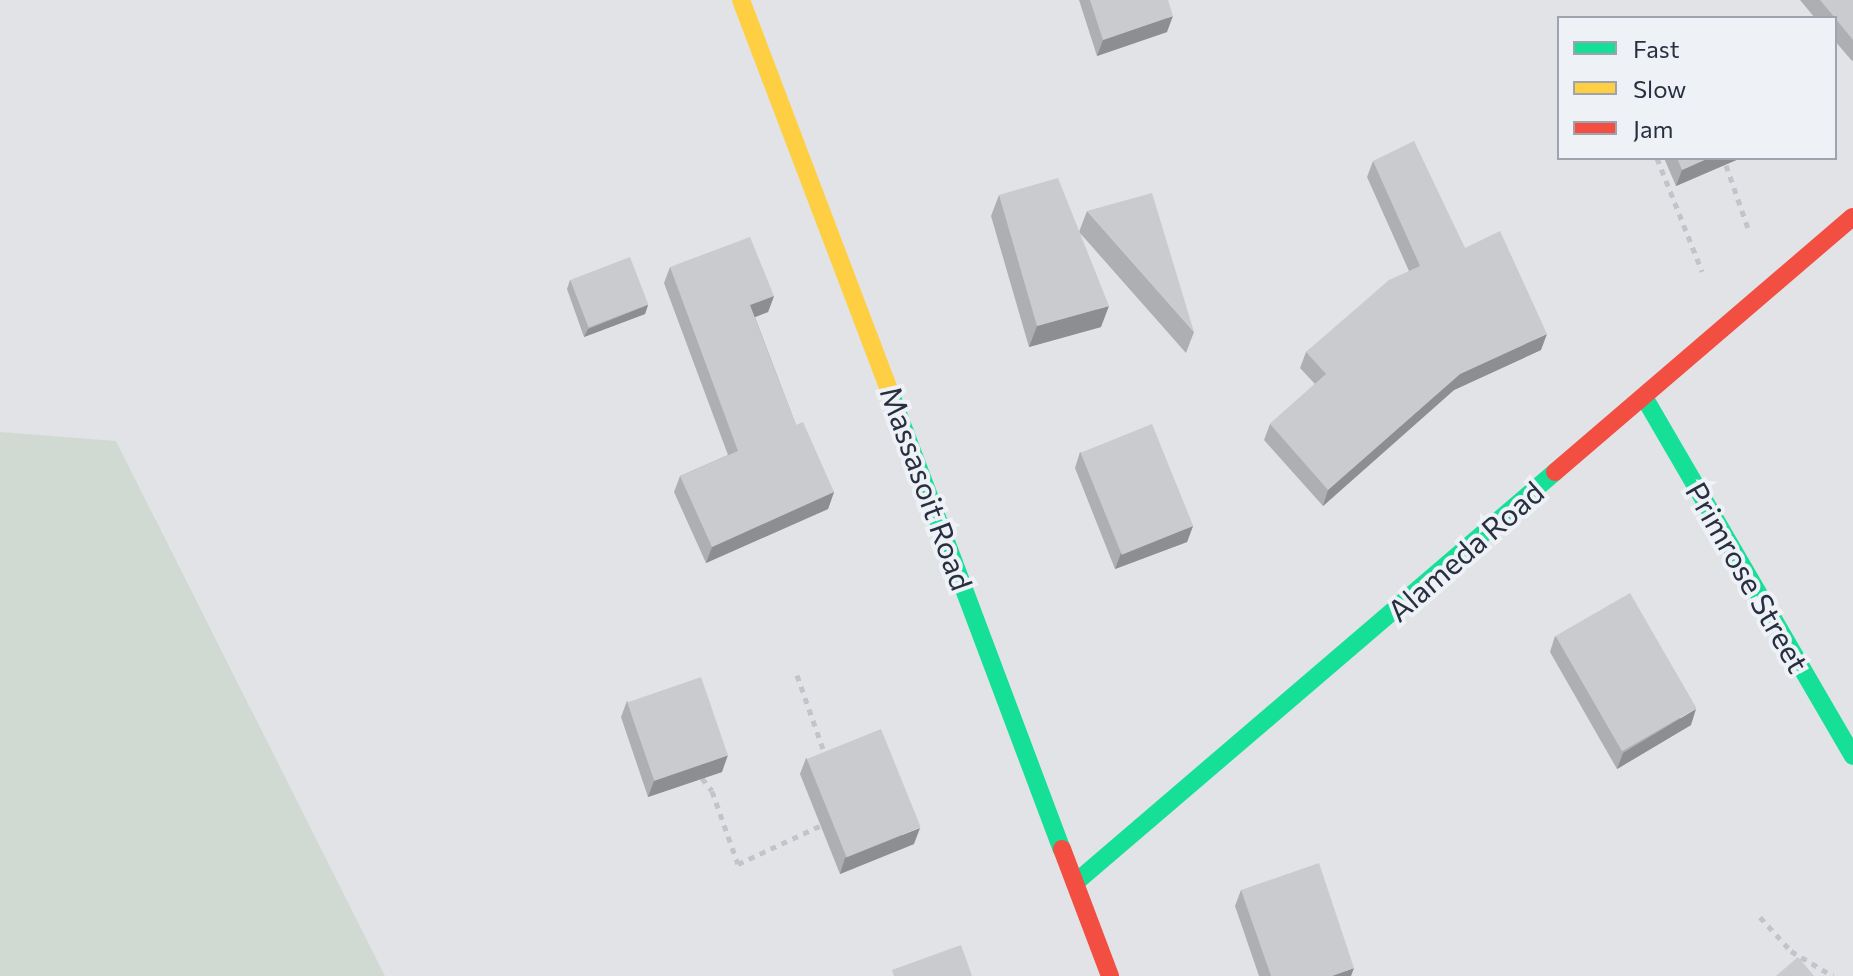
<!DOCTYPE html>
<style>
body{margin:0}
#map{position:relative;width:1853px;height:976px;overflow:hidden;background:#e1e3e7;font-family:Commissioner,sans-serif}
div>[style]{position:absolute}
.green>*{inset:0;background:#d1dad2}
.path>*{height:5px;margin-top:-2.5px;transform-origin:0;background:repeating-linear-gradient(90deg,#c3c4ca 0 6px,transparent 0 12px)}
.fast>*{height:18px;margin:-9px;padding:0 9px;transform-origin:9px;border-radius:9px;background:#16e098}
.slow>*{height:18px;margin:-9px;padding:0 9px;transform-origin:9px;border-radius:9px;background:#ffcf43}
.jam>*{height:18px;margin:-9px;padding:0 9px;transform-origin:9px;border-radius:9px;background:#f24e42}
.wall>*{inset:0;background:#adafb2}
.shaded-wall>*{inset:0;background:#8d8e91}
.building>*{inset:0;background:#c9cbcf;transform-origin:0 0}
span{translate:-50% -50%;white-space:nowrap;text-align:center;line-height:1.15;-webkit-text-stroke:8px #eef1f6;paint-order:stroke}
.street-label{font-size:30px;color:#272f40}
.legend{position:absolute;left:1557px;top:16px;width:280px;height:144px;box-sizing:border-box;background:#eef1f6;border:2px solid #9ea3ad;margin:0;padding:10px 14px;list-style:none;font-size:24px;color:#272f40}
.legend li{display:flex;align-items:center;gap:16px;height:40px}
.legend b{width:40px;border:2px solid #9ea3ad}
</style>
<div id="map">
<div class="green">
<i style="clip-path:polygon(0 432px,116px 441px,385px 976px,0 976px)"></i>
</div>
<div class="path">
<i style="left:1657px;top:158px;width:122px;rotate:68.3deg"></i>
<i style="left:1726px;top:165px;width:70px;rotate:70.8deg"></i>
<i style="left:797px;top:675px;width:78px;rotate:70.6deg"></i>
<i style="left:702px;top:778px;width:16px;rotate:52deg"></i>
<i style="left:712px;top:791px;width:77px;rotate:70.4deg"></i>
<i style="left:738px;top:864px;width:90px;rotate:-24.9deg"></i>
<i style="left:1760px;top:917px;width:46px;rotate:47.6deg"></i>
<i style="left:1791px;top:951px;width:49px;rotate:30.8deg"></i>
</div>
<div class="fast">
<i style="left:891px;top:395px;width:485px;rotate:69.4deg"></i>
<i style="left:1644px;top:397px;width:415px;rotate:59.8deg"></i>
<i style="left:1075px;top:883px;width:632px;rotate:-40.57deg"></i>
</div>
<div class="slow">
<i style="left:741px;top:0;width:423px;rotate:69.2deg"></i>
</div>
<div class="jam">
<i style="left:1555px;top:472px;width:392px;rotate:-40.6deg"></i>
<i style="left:1062px;top:849px;width:136px;rotate:69.3deg"></i>
</div>
<div class="wall">
<i style="clip-path:polygon(1079px 0,1168px 0,1167px 32px,1097px 56px)"></i>
<i style="clip-path:polygon(1800px 0,1853px 0,1853px 60px,1852px 61px,1835px 41px,1835px 18px,1815px 18px)"></i>
<i style="clip-path:polygon(1664px 158px,1741px 158px,1676px 186px)"></i>
<i style="clip-path:polygon(1373px 161px,1465px 248px,1541px 350px,1454px 390px,1323px 506px,1264px 440px,1270px 424px,1315px 384px,1300px 368px,1306px 352px,1409px 271px,1367px 177px)"></i>
<i style="clip-path:polygon(999px 195px,1079px 232px,1087px 211px,1194px 332px,1186px 353px,1080px 233px,1101px 327px,1029px 347px,991px 216px)"></i>
<i style="clip-path:polygon(670px 267px,774px 296px,768px 312px,755px 317px,796px 425px,834px 492px,828px 509px,706px 563px,674px 492px,680px 476px,728px 455px,664px 283px)"></i>
<i style="clip-path:polygon(570px 280px,648px 305px,645px 314px,584px 337px,567px 289px)"></i>
<i style="clip-path:polygon(1080px 452px,1193px 526px,1187px 542px,1115px 569px,1075px 468px)"></i>
<i style="clip-path:polygon(1555px 636px,1691px 725px,1617px 769px,1550px 652px)"></i>
<i style="clip-path:polygon(627px 701px,722px 772px,648px 797px,621px 717px)"></i>
<i style="clip-path:polygon(806px 758px,914px 844px,840px 874px,800px 774px)"></i>
<i style="clip-path:polygon(1241px 890px,1351px 976px,1259px 976px,1235px 906px)"></i>
</div>
<div class="shaded-wall">
<i style="clip-path:polygon(1173px 16px,1167px 32px,1097px 56px,1103px 40px)"></i>
<i style="clip-path:polygon(1709px 158px,1741px 158px,1676px 186px,1682px 170px)"></i>
<i style="clip-path:polygon(774px 296px,768px 312px,745px 321px,750px 305px)"></i>
<i style="clip-path:polygon(648px 305px,645px 314px,584px 337px,588px 329px)"></i>
<i style="clip-path:polygon(1109px 306px,1101px 327px,1029px 347px,1037px 326px)"></i>
<i style="clip-path:polygon(1547px 334px,1541px 350px,1454px 390px,1323px 506px,1328px 490px,1460px 374px)"></i>
<i style="clip-path:polygon(834px 492px,828px 509px,706px 563px,712px 547px)"></i>
<i style="clip-path:polygon(1193px 526px,1187px 542px,1115px 569px,1121px 553px)"></i>
<i style="clip-path:polygon(1696px 709px,1691px 725px,1617px 769px,1623px 753px)"></i>
<i style="clip-path:polygon(728px 755px,722px 772px,648px 797px,654px 781px)"></i>
<i style="clip-path:polygon(920px 828px,914px 844px,840px 874px,845px 858px)"></i>
<i style="clip-path:polygon(1354px 968px,1351px 976px,1332px 976px)"></i>
</div>
<div class="building">
<i style="clip-path:polygon(1090px 0,1168px 0,1173px 16px,1103px 40px)"></i>
<i style="clip-path:polygon(1820px 0,1853px 0,1853px 40px,1835px 18px)"></i>
<i style="clip-path:polygon(1414px 141px,1465px 248px,1500px 231px,1547px 334px,1460px 374px,1328px 490px,1270px 424px,1326px 374px,1306px 352px,1389px 280px,1420px 266px,1373px 161px)"></i>
<i style="clip-path:polygon(1677px 158px,1709px 158px,1682px 170px)"></i>
<i style="clip-path:polygon(1058px 178px,1109px 306px,1037px 326px,999px 195px)"></i>
<i style="clip-path:polygon(1152px 193px,1194px 332px,1087px 211px)"></i>
<i style="clip-path:polygon(750px 237px,774px 296px,750px 305px,796px 425px,803px 422px,834px 492px,712px 547px,680px 476px,738px 451px,670px 267px)"></i>
<i style="left:630px;top:257px;width:51px;height:64px;rotate:69deg"></i>
<i style="left:1152px;top:424px;width:110px;height:77px;rotate:68deg"></i>
<i style="left:1630px;top:593px;width:133px;height:86px;rotate:60deg"></i>
<i style="left:701px;top:677px;width:83px;height:78px;rotate:71deg"></i>
<i style="left:881px;top:729px;width:106px;height:80px;rotate:68deg"></i>
<i style="clip-path:polygon(1319px 863px,1354px 968px,1332px 976px,1271px 976px,1241px 890px)"></i>
<i style="clip-path:polygon(961px 945px,972px 976px,894px 976px,892px 970px)"></i>
<i style="clip-path:polygon(1798px 957px,1814px 976px,1776px 976px)"></i>
</div>
<div class="street-label">
<span style="left:927px;top:488px;rotate:70deg">Massasoit Road</span>
<span style="left:1465px;top:551px;rotate:-41deg">Alameda Road</span>
<span style="left:1748px;top:577px;rotate:60deg">Primrose Street</span>
</div>
<ul class="legend">
<li><b style="height:10px;background:#16e098"></b>Fast</li>
<li><b style="height:10px;background:#ffcf43"></b>Slow</li>
<li><b style="height:10px;background:#f24e42"></b>Jam</li>
</ul>
</div>
